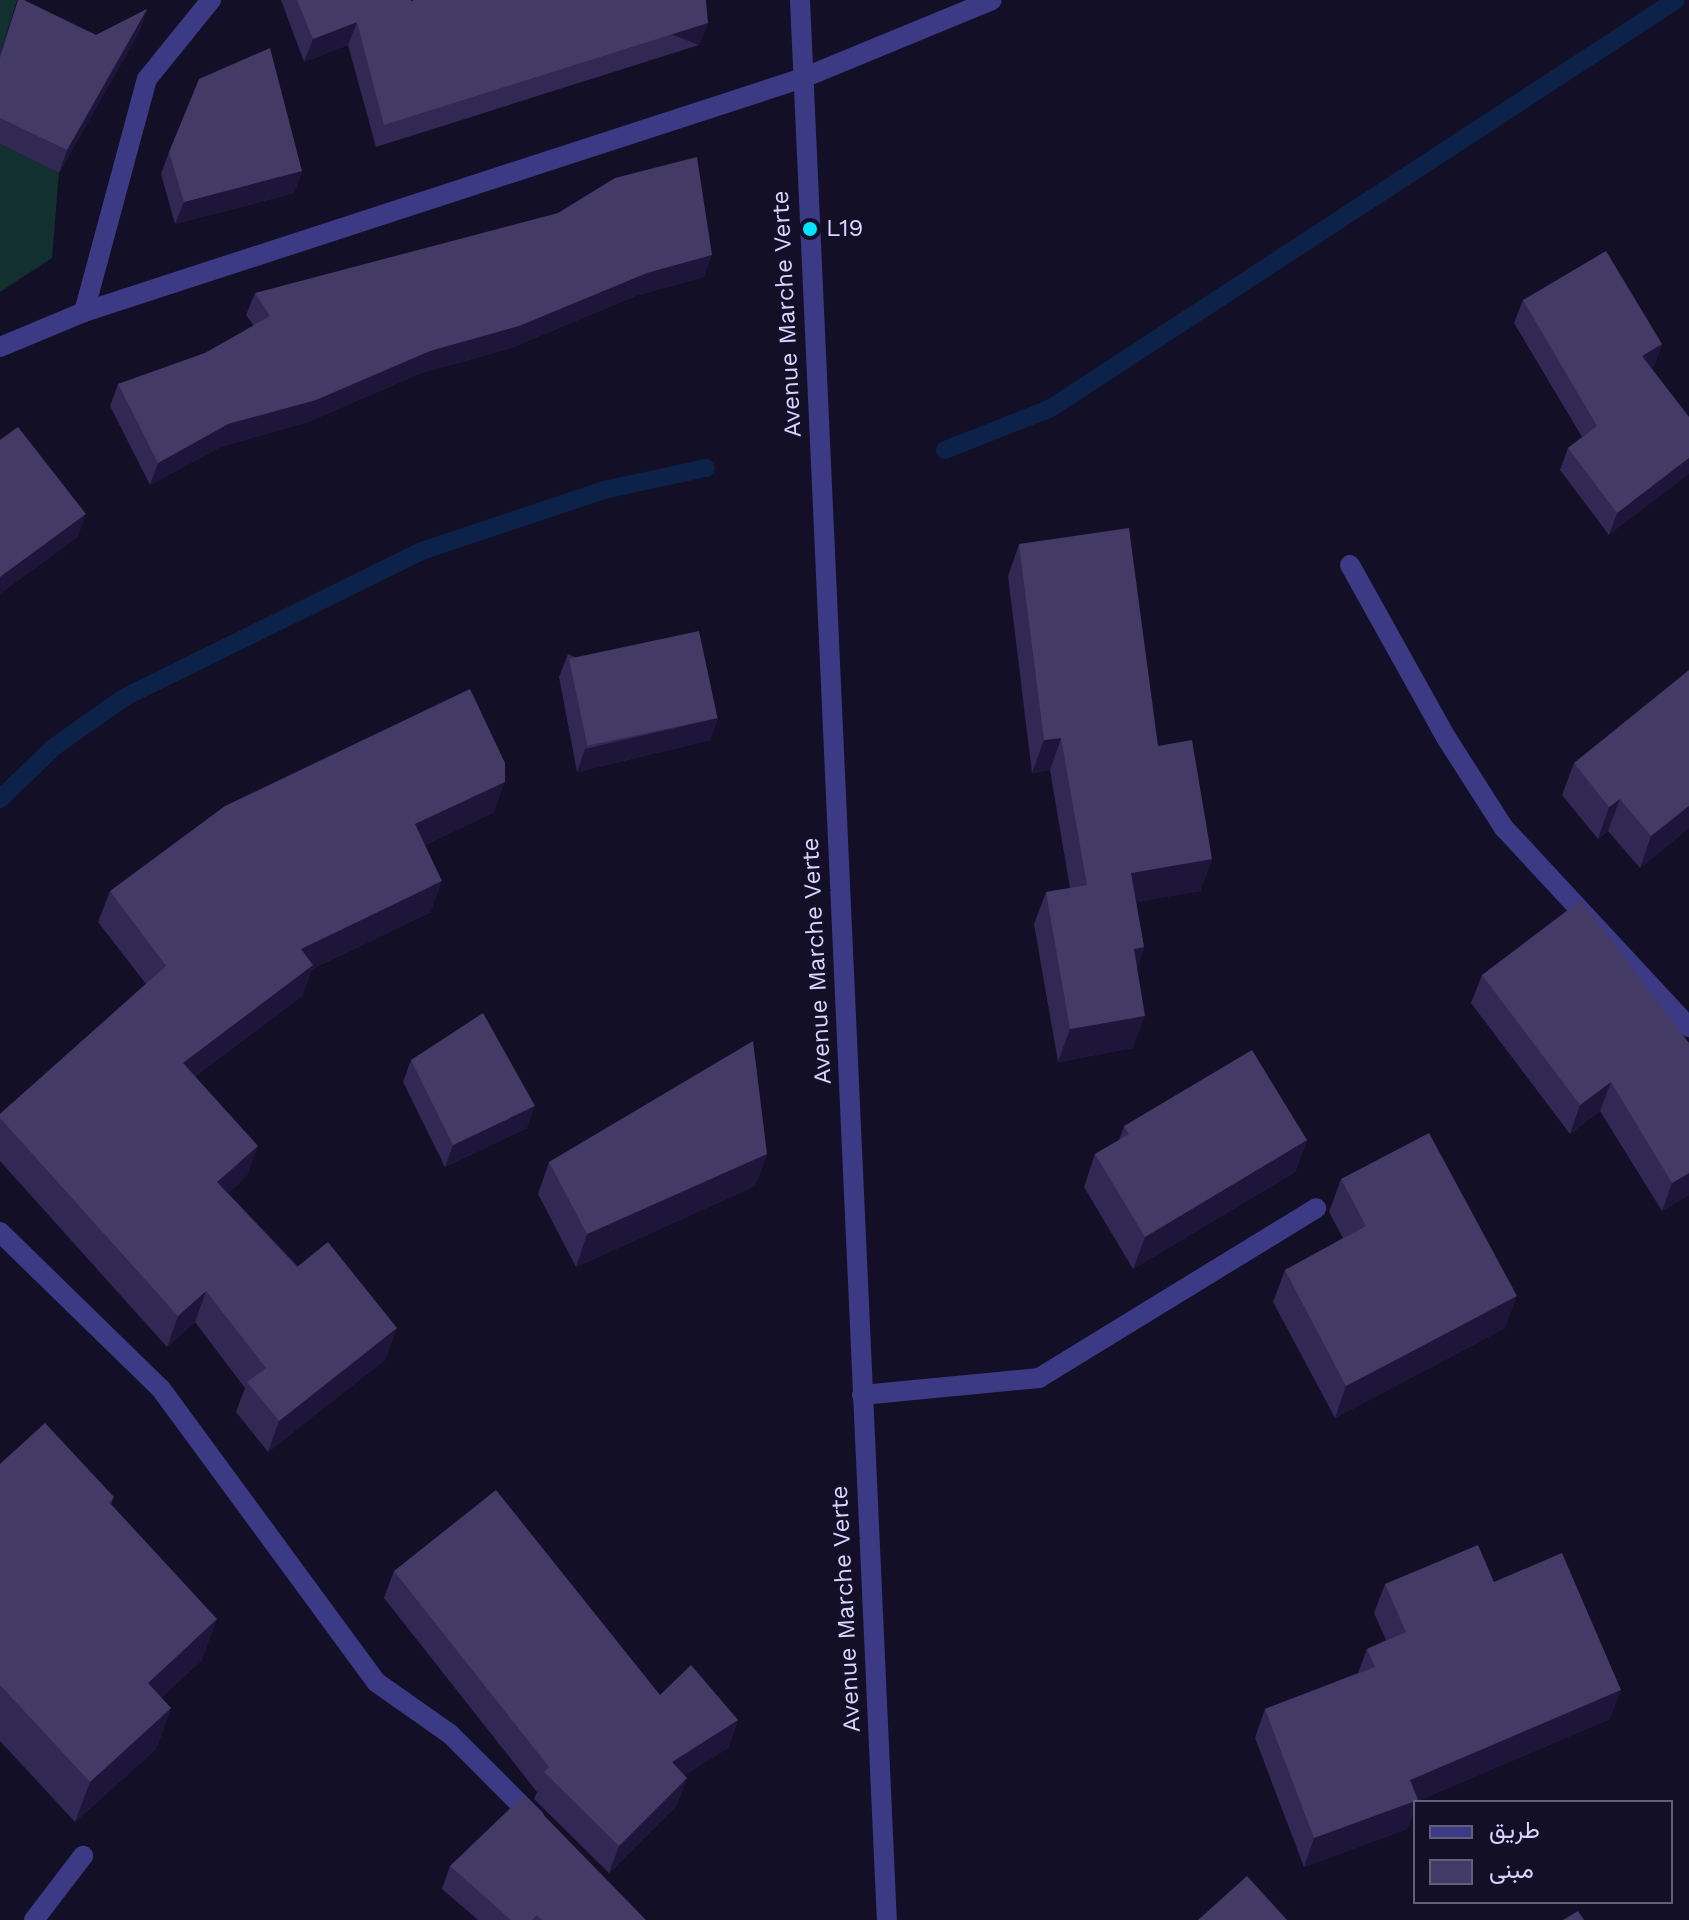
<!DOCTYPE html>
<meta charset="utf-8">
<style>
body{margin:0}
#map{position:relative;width:1689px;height:1920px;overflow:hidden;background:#130f26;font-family:"Work Sans",Vazirmatn,sans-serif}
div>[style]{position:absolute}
.green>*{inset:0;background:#12302f}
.stream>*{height:18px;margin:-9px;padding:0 9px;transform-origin:9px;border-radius:9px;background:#0c2248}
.service>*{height:20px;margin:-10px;padding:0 10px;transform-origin:10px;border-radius:10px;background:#3d3a85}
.minor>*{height:20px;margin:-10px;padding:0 10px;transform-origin:10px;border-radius:10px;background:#3d3a85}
.wall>*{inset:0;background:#312854}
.shaded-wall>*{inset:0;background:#1d163a;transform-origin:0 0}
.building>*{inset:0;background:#433a66;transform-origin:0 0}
.dots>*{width:22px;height:22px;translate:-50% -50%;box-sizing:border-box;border:4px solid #130f26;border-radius:50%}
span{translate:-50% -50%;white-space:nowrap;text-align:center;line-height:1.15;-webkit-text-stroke:8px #130f26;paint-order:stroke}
.poi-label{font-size:24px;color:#d9d4ff}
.left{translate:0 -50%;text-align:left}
.street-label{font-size:24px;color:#d9d4ff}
.legend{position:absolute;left:1413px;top:1800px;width:260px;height:104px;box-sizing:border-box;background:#130f26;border:2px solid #625e7d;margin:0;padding:10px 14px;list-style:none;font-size:24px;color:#d9d4ff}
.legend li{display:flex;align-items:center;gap:16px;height:40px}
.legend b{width:40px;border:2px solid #625e7d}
</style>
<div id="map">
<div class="green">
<i style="clip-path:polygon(0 0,17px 0,0 54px)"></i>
<i style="clip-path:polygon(0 144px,59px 173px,52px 258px,0 292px)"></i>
</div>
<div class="stream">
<i style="left:945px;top:450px;width:114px;rotate:-21.6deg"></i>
<i style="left:1051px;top:408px;width:746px;rotate:-33.14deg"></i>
<i style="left:0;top:799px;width:75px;rotate:-43.9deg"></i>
<i style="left:54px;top:747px;width:87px;rotate:-35.2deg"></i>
<i style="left:125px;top:697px;width:331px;rotate:-26.2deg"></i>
<i style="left:422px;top:551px;width:192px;rotate:-18.5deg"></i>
<i style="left:604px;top:490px;width:104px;rotate:-12.2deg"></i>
</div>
<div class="service">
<i style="left:1350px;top:565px;width:199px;rotate:60.9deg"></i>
<i style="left:1447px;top:739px;width:106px;rotate:57.4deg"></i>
<i style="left:1504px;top:828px;width:272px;rotate:47.1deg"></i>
<i style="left:0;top:1232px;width:225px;rotate:44.3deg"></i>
<i style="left:161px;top:1389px;width:363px;rotate:53.7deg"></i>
<i style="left:376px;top:1682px;width:90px;rotate:35.1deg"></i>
<i style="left:450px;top:1734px;width:120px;rotate:45deg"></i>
<i style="left:862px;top:1395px;width:178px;rotate:-5.5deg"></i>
<i style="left:1039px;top:1378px;width:325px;rotate:-31.5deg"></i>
</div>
<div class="minor">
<i style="left:800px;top:0;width:1922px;rotate:87.41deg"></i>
<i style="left:84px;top:312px;width:241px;rotate:-74.9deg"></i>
<i style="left:147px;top:79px;width:102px;rotate:-51deg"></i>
<i style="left:0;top:347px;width:91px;rotate:-22.6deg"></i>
<i style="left:84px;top:312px;width:756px;rotate:-18.03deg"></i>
<i style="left:803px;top:78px;width:204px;rotate:-22.4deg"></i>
<i style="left:34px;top:1920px;width:81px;rotate:-52.6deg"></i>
</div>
<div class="wall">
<i style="clip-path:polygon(18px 0,96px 35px,147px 9px,139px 32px,59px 173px,0 144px,0 54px)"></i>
<i style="clip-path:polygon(281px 0,411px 0,411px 1px,708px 23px,699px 45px,376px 147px,348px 45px,304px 62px)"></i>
<i style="clip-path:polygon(169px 152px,302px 171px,294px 193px,175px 224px,161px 174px)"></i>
<i style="clip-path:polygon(704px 277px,638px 295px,511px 348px,421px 373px,308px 422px,220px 447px,150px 485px,110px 406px,118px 384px,205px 353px,254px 326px,246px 315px,255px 293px)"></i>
<i style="clip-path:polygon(1523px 300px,1662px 344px,1654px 366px,1651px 368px,1689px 417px,1609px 535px,1560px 470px,1568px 448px,1582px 437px,1514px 323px)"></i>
<i style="clip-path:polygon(1019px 544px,1158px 746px,1212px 859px,1200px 891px,1136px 902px,1144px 947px,1137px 968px,1133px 1048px,1058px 1062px,1034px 924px,1046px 892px,1070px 888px,1050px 770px,1032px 773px,1008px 576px)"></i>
<i style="clip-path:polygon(568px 654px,718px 718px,710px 740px,577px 772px,559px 677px)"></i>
<i style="clip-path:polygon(1574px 763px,1689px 828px,1640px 868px,1608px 831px,1598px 839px,1562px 795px)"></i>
<i style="clip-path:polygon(494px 812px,425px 845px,431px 912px,312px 969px,302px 996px,195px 1076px,247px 1176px,228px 1193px,386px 1359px,268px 1452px,236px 1412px,245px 1388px,195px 1322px,167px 1347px,0 1161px,0 1114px,146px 984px,98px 922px,110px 891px)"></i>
<i style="clip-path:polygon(1482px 975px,1689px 1043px,1689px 1195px,1662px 1211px,1600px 1111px,1570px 1134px,1471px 1003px)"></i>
<i style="clip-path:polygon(411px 1060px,527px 1128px,445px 1167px,403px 1082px)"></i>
<i style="clip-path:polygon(1124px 1126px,1307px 1140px,1295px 1172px,1133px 1269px,1084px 1187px,1095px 1154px,1119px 1140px)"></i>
<i style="clip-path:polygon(767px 1154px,755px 1186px,576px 1267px,538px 1194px,549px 1162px)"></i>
<i style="clip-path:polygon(1341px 1179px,1505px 1328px,1335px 1418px,1273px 1302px,1285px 1270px,1343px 1238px,1329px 1212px)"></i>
<i style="clip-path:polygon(0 1464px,114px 1497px,111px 1504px,202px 1660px,161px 1698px,171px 1708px,156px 1749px,75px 1822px,0 1741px)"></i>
<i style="clip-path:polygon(394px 1571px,660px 1695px,738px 1720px,728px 1748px,684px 1775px,677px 1805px,609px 1873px,534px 1799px,537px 1792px,384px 1598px)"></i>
<i style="clip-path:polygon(1494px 1582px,1610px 1719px,1415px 1802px,1415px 1807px,1407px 1829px,1304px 1867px,1255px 1738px,1265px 1709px,1358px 1673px,1367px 1649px,1386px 1640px,1374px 1613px,1385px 1584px)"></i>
<i style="clip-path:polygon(450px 1866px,646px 1920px,478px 1920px,442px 1889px)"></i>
</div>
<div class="shaded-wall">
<i style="clip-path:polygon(147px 9px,139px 32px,59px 173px,67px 150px)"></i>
<i style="clip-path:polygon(357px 22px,348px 45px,304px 62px,313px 39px)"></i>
<i style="left:708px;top:23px;width:24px;height:340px;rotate:112deg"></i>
<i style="clip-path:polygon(302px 171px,294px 193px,175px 224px,184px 202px)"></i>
<i style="clip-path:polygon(712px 255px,704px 277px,638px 295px,511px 348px,421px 373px,308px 422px,220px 447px,150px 485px,158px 463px,228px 424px,647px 273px)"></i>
<i style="clip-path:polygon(1662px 344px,1654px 366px,1634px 378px,1642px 356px)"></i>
<i style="clip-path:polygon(1689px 458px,1689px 474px,1609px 535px,1617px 513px)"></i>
<i style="clip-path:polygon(86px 514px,78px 537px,0 594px,0 577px)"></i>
<i style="clip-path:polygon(718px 718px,710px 740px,577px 772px,585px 749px)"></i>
<i style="clip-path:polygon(1061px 738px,1050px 770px,1032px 773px,1044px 740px)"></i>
<i style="clip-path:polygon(505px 782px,494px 812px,404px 855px,415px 824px)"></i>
<i style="clip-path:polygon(1620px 799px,1608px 831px,1598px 839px,1609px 807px)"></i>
<i style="clip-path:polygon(1689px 806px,1689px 828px,1640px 868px,1651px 836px)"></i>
<i style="clip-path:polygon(1212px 859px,1200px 891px,1120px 905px,1131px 873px)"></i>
<i style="clip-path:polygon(442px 881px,431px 912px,312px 969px,302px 996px,172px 1093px,183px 1063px,301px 949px)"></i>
<i style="clip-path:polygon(1144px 947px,1133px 980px,1134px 949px)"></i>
<i style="clip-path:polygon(1145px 1016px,1133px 1048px,1058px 1062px,1070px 1029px)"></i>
<i style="clip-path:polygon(1611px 1082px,1600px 1111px,1570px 1134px,1580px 1105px)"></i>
<i style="clip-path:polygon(535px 1106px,527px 1128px,445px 1167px,453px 1145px)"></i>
<i style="clip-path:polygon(1307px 1140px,1295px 1172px,1133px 1269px,1145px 1237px)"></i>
<i style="clip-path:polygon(258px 1146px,247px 1176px,206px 1213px,217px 1182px)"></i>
<i style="clip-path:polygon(767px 1154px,755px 1186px,576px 1267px,587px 1234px)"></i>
<i style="clip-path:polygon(1689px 1173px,1689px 1195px,1662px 1211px,1672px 1183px)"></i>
<i style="clip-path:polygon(206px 1291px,195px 1322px,167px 1347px,178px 1316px)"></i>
<i style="clip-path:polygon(1517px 1296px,1505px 1328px,1335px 1418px,1346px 1386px)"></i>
<i style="clip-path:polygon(397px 1328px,386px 1359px,268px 1452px,279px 1421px)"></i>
<i style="clip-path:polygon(217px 1619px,202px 1660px,133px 1724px,148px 1683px)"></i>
<i style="clip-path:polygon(1621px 1690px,1610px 1719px,1415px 1802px,1415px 1807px,1407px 1829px,1304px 1867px,1314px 1838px,1410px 1780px)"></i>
<i style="clip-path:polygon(171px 1708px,156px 1749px,75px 1822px,90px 1782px)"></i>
<i style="clip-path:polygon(738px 1720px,728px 1748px,662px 1789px,672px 1762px)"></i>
<i style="clip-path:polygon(687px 1778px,677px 1805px,609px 1873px,619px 1846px)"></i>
</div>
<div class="building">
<i style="clip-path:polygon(18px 0,24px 0,96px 35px,147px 9px,67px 150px,0 118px,0 58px)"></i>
<i style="clip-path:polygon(297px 0,411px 0,411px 1px,414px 0,706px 0,708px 23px,384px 125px,357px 22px,313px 39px)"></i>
<i style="clip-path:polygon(270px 48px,302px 171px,184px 202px,169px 152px,199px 79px)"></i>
<i style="clip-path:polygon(697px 157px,712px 255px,647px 273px,519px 326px,430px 351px,316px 400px,228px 424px,158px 463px,118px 384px,205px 353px,270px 316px,255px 293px,558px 213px,615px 178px)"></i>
<i style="clip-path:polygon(1606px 251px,1662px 344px,1642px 356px,1689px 417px,1689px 458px,1617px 513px,1568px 448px,1597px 426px,1523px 300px)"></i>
<i style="clip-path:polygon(18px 427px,86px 514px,0 577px,0 440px)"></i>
<i style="clip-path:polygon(1129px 528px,1158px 746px,1192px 740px,1212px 859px,1131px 873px,1144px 947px,1134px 949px,1145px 1016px,1070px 1029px,1046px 892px,1087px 885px,1061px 738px,1044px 740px,1019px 544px)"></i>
<i style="left:699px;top:631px;width:89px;height:133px;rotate:78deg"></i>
<i style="clip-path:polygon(1689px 670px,1689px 806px,1651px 836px,1620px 799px,1609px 807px,1574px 763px)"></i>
<i style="clip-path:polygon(470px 689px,505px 763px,505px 782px,415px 824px,442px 881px,301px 949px,313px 965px,183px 1063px,258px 1146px,217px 1182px,297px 1267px,328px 1242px,397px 1328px,279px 1421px,247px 1382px,266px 1368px,206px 1291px,178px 1316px,0 1118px,0 1114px,166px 966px,110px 891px,225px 806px)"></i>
<i style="clip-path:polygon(1581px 900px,1689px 1043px,1689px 1173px,1672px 1183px,1611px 1082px,1580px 1105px,1482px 975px)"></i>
<i style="clip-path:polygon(483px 1013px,535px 1106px,453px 1145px,411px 1060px)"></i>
<i style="clip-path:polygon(753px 1041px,767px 1154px,587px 1234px,549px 1162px)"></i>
<i style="clip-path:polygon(1252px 1050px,1307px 1140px,1145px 1237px,1095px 1154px,1129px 1134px,1124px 1126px)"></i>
<i style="clip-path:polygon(1429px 1133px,1517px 1296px,1346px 1386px,1285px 1270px,1366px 1226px,1341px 1179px)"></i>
<i style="clip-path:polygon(45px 1423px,114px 1497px,109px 1502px,217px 1619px,148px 1683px,171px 1708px,90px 1782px,0 1685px,0 1464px)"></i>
<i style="clip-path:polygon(496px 1490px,660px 1695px,691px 1665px,738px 1720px,672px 1762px,687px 1778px,619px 1846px,544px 1772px,549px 1767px,394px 1571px)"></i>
<i style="clip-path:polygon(1478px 1545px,1494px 1582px,1562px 1553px,1621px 1690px,1410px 1780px,1418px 1800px,1314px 1838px,1265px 1709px,1375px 1667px,1367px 1649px,1406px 1632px,1385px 1584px)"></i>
<i style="clip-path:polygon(524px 1795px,646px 1920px,542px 1920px,537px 1915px,532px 1920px,511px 1920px,450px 1866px)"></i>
<i style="clip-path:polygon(1247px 1876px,1287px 1920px,1198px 1920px)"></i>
<i style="clip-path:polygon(1578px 1911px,1584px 1920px,1563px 1920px)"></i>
</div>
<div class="dots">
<i style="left:810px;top:229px;background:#00e5ff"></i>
</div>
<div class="poi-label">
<span class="left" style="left:826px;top:229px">L19</span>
</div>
<div class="street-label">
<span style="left:787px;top:314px;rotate:-93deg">Avenue Marche Verte</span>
<span style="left:817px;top:961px;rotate:-93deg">Avenue Marche Verte</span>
<span style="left:846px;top:1609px;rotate:-93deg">Avenue Marche Verte</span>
</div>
<ul class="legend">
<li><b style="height:10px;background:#3d3a85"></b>طريق</li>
<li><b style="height:22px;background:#433a66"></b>مبنى</li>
</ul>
</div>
